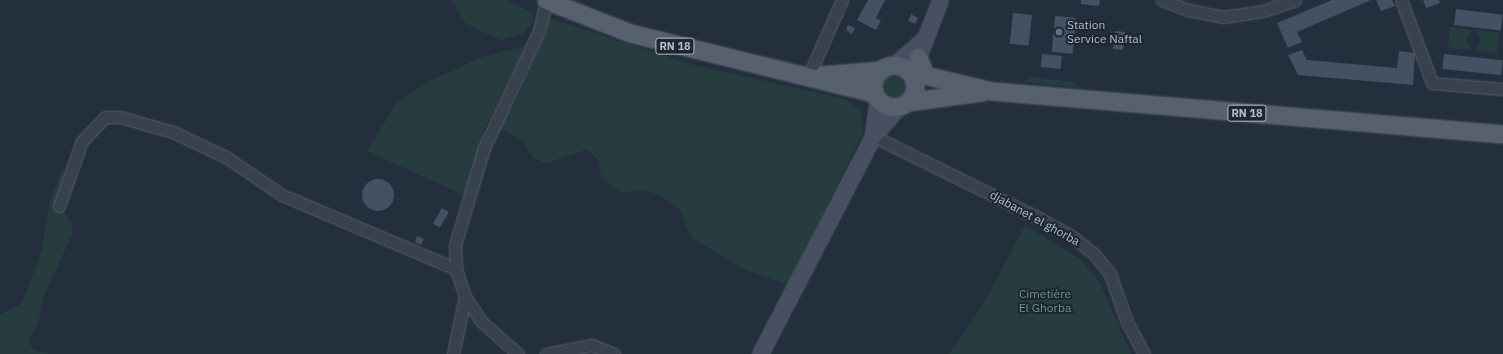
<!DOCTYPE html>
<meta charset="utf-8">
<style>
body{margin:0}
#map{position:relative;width:1503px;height:354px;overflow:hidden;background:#242f3e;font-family:"IBM Plex Sans",sans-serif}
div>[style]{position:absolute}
.green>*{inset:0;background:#263c3f}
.round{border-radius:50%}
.building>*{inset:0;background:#455162;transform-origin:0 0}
.roads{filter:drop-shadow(0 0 1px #565f6c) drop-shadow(0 0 1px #565f6c)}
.minor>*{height:11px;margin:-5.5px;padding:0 5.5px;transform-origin:5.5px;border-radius:5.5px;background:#38414e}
.secondary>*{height:15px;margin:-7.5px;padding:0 7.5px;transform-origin:7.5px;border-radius:7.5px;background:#465061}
.primary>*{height:17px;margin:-8.5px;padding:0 8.5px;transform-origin:8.5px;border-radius:8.5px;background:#56606e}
.primary>.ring{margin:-8.5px;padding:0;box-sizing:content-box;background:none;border:17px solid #56606e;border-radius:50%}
.dots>*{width:11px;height:11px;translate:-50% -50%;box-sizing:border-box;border:2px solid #1d2633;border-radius:50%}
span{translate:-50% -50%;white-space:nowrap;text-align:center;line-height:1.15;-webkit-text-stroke:4px #1d2633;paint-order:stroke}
.shield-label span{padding:1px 3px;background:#1d2633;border:1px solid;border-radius:3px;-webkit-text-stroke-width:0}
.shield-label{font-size:11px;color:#b4bcc9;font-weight:700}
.poi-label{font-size:12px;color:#b4bcc9}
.left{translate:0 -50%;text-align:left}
.street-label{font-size:12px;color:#b4bcc9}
.park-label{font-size:12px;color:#6b9a76}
</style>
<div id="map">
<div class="green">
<i style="clip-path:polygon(451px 0,505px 0,533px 13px,533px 23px,522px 34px,501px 40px,466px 24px)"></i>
<i style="clip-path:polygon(549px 18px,690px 64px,845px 99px,861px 110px,863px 132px,788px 285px,743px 269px,691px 237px,680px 210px,660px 195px,643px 190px,620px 192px,602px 179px,598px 161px,588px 149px,546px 163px,533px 158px,523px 141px,498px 128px,513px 106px,546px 34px)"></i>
<i style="clip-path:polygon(1450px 27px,1473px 30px,1466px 39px,1471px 50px,1448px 48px)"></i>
<i style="clip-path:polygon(1477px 30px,1499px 33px,1497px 53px,1474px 50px,1481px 42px)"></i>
<i style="clip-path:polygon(526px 46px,484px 130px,466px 196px,367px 151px,396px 104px,427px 82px,482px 57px)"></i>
<i class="round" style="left:881px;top:73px;width:26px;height:26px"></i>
<i style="clip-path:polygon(1028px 77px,1076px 82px,1079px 88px,1024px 82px)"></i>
<i style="clip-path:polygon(64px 167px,65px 213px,72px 224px,72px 235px,44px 295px,38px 323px,28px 341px,34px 350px,50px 354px,0 354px,0 315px,22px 303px,42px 250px,50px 200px)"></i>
<i style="clip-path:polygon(1025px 225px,1080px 259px,1099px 281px,1131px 354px,949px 354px,984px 303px)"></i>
</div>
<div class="building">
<i style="clip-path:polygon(868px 0,885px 0,876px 18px,881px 21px,876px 30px,857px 20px)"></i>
<i style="clip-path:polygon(1081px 0,1100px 0,1099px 6px,1081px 4px)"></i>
<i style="clip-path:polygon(1332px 0,1371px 0,1297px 32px,1302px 42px,1288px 48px,1277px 23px)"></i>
<i style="clip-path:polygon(1376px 0,1392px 0,1395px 6px,1381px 11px)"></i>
<i style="clip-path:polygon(1423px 0,1439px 0,1440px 3px,1426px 8px)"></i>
<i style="left:1456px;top:9px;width:47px;height:16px;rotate:7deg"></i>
<i style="left:1013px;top:13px;width:19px;height:31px;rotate:6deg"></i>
<i style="clip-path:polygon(911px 14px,918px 18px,915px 24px,908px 21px)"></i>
<i style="left:1055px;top:16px;width:21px;height:36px;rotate:5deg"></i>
<i style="clip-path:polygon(848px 25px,855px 28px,852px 34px,846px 30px)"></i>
<i style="left:1115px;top:31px;width:10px;height:18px;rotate:6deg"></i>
<i style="clip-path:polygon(1302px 50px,1307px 60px,1397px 68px,1399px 51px,1415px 53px,1413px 85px,1298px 75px,1288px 55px)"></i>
<i style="left:1042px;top:54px;width:20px;height:13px;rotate:6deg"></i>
<i style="left:1444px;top:54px;width:59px;height:15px;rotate:6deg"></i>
<i class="round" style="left:362px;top:179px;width:32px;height:32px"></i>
<i style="left:442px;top:208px;width:8px;height:18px;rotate:30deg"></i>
<i style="clip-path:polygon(417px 236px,424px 239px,421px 245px,415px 242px)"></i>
</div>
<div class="roads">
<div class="minor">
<i style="left:1162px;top:0;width:28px;rotate:21deg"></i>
<i style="left:1188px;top:10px;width:36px;rotate:11deg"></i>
<i style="left:1223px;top:17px;width:40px;rotate:-8.5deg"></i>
<i style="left:1263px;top:11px;width:34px;rotate:-19deg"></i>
<i style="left:1401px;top:0;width:89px;rotate:69.5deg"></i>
<i style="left:1432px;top:83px;width:71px;rotate:4.8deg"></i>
<i style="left:809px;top:75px;width:82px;rotate:-66.3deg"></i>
<i style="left:873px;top:136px;width:178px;rotate:26.3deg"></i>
<i style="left:1033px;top:215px;width:46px;rotate:28.8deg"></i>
<i style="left:1073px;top:237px;width:27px;rotate:39deg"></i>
<i style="left:1094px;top:254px;width:26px;rotate:51deg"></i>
<i style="left:1110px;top:274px;width:51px;rotate:70.5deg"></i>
<i style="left:1127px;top:322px;width:36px;rotate:62deg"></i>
<i style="left:59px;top:206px;width:69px;rotate:-70.5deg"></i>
<i style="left:82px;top:141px;width:33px;rotate:-46deg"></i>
<i style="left:105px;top:117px;width:15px"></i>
<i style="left:120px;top:117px;width:55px;rotate:15.8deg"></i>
<i style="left:173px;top:132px;width:59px;rotate:25.3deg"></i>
<i style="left:226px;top:157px;width:68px;rotate:34.2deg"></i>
<i style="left:282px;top:195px;width:189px;rotate:23deg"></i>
<i style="left:456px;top:269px;width:29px;rotate:72deg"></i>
<i style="left:465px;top:297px;width:58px;rotate:101.9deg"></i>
<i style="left:456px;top:269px;width:24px;rotate:-92deg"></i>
<i style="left:455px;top:245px;width:101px;rotate:-73.4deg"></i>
<i style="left:484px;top:148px;width:129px;rotate:-64.8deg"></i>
<i style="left:539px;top:31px;width:32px;rotate:-77deg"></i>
<i style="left:465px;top:297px;width:30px;rotate:56deg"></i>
<i style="left:482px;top:322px;width:48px;rotate:41.6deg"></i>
<i style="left:546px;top:354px;width:47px;rotate:-11.1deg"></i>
<i style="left:592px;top:345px;width:24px;rotate:22deg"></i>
</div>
<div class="secondary">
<i style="left:894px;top:65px;width:38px;rotate:-41deg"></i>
<i style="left:914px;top:82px;width:25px;rotate:-81deg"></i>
<i style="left:918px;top:57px;width:61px;rotate:-68.9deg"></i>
<i style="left:873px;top:134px;width:35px;rotate:-82deg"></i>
<i style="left:760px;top:354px;width:246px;rotate:-62.6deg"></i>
<i style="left:873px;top:136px;width:38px;rotate:-49deg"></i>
</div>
<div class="primary">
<i style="left:546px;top:0;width:90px;rotate:21.4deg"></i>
<i style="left:630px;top:33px;width:251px;rotate:13.8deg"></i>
<i style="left:918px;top:57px;width:19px;rotate:69deg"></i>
<i class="ring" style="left:873px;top:65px;width:25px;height:25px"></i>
<i style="left:908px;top:71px;width:86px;rotate:13.4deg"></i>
<i style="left:992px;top:91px;width:513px;rotate:4.81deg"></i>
<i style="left:822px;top:75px;width:59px;rotate:-4.8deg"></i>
<i style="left:907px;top:102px;width:76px;rotate:-7.6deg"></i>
</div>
</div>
<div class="dots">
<i style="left:1059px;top:32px;background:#5c6f8a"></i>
</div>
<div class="shield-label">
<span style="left:675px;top:46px">RN 18</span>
<span style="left:1247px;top:113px">RN 18</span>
</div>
<div class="poi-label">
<span class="left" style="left:1067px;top:32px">Station<br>Service Naftal</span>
</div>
<div class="street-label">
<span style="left:1035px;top:218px;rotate:29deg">djabanet el ghorba</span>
</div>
<div class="park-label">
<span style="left:1045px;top:301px">Cimetière<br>El Ghorba</span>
</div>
</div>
